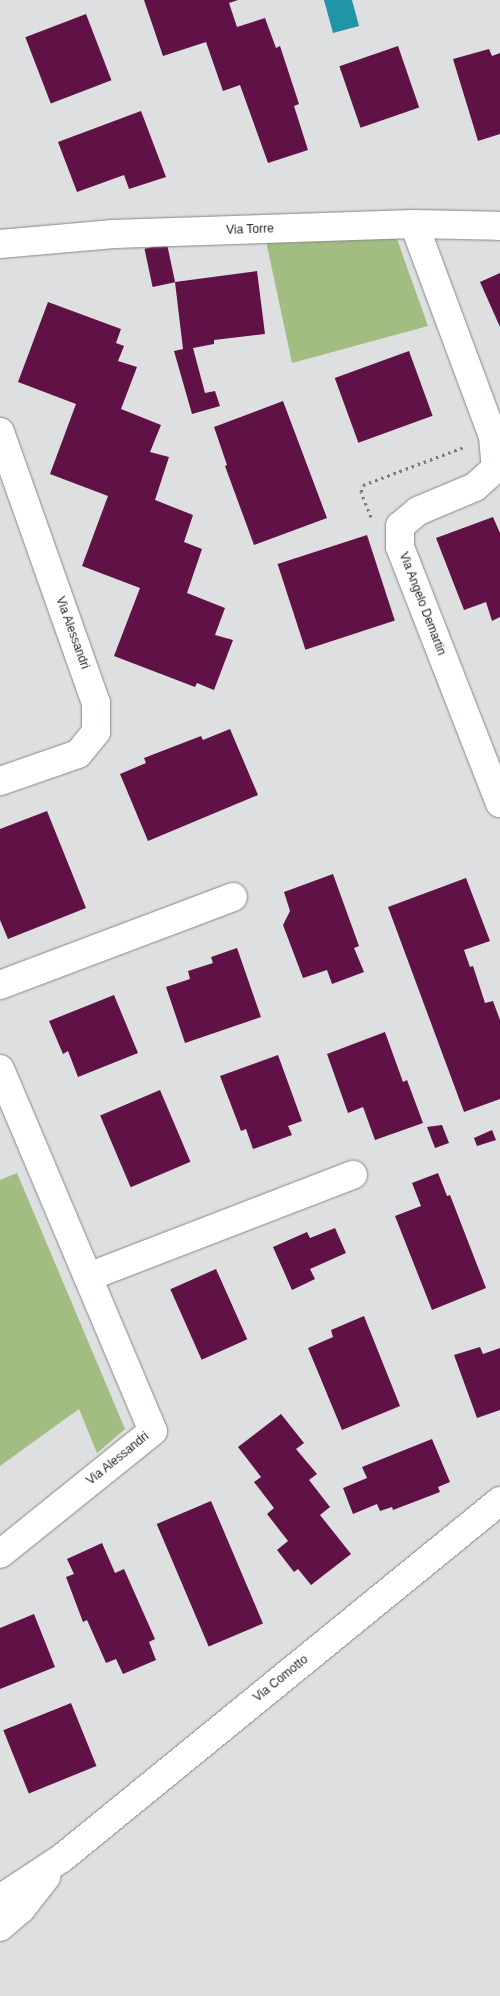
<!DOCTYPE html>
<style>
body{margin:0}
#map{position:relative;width:500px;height:1996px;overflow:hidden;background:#dedfe0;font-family:Arial,sans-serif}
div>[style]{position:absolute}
.green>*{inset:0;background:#a2bd82}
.water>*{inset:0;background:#1f95a5}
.building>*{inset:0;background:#601246;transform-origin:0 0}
.path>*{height:3px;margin-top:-1.5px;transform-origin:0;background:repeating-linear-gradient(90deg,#797a7b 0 2.5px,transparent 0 6.5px)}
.roads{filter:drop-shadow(0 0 1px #868788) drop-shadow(0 0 1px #868788)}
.minor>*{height:28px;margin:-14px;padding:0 14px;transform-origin:14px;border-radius:14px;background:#fff}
span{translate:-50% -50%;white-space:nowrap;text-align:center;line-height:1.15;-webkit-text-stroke:5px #fff;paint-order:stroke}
.street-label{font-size:12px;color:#232324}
</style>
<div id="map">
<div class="green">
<i style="clip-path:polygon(265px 236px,397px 239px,428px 326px,292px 363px)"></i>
<i style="clip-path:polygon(17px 1173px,125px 1429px,97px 1453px,79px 1409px,0 1466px,0 1180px)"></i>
</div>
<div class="water">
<i style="clip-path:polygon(324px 0,352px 0,359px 26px,333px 33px)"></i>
</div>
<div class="building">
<i style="clip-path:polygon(144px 0,238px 0,229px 3px,237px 27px,265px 18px,276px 48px,280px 46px,299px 104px,294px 106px,308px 150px,268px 163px,240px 85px,223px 91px,206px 42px,163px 56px)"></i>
<i style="left:86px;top:14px;width:71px;height:65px;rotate:69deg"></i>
<i style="left:398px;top:46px;width:65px;height:62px;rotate:71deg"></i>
<i style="clip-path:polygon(489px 49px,492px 56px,500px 53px,500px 134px,478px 141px,453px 59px)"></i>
<i style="clip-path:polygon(141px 111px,166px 177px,129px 189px,124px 175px,77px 192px,58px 142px)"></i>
<i style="left:167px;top:244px;width:39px;height:23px;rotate:78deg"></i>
<i style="clip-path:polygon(257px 271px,265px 334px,214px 340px,214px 344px,193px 348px,205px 393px,215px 391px,220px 406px,192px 414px,174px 351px,183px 349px,175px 282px)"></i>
<i style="clip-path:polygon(500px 273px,500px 327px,480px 282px)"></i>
<i style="clip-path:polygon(48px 302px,121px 329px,116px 343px,124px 346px,118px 361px,137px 367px,121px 409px,161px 425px,150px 452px,169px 457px,155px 500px,193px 515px,184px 542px,202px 549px,187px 593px,225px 608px,215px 635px,233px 640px,214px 690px,197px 683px,195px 687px,114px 656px,140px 588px,82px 566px,108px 496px,50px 474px,76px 404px,18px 382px)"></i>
<i style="left:409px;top:351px;width:69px;height:79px;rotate:70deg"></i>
<i style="clip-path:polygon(283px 401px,327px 518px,254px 545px,225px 466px,227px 465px,214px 427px)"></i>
<i style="clip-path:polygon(493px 517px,500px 533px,500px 617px,492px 621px,486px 602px,464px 610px,436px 538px)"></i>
<i style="left:367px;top:535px;width:90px;height:94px;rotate:72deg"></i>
<i style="clip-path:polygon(230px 729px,258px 795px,148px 841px,120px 774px,146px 763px,144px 758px,201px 736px,203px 740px)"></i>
<i style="clip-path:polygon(47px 811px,86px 908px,8px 939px,0 920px,0 829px)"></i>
<i style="clip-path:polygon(333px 874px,359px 946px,354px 948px,364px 972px,332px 984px,327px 970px,303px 978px,283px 925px,290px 911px,284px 892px)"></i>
<i style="clip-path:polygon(466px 878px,490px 941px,464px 950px,470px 967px,473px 966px,485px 1003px,493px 1001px,500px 1020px,500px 1099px,464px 1112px,388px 907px)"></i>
<i style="clip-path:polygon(237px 948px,261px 1017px,185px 1043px,166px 987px,190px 979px,188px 971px,213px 963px,211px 957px)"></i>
<i style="clip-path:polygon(114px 995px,138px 1053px,78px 1077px,68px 1051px,63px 1054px,49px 1021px)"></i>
<i style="clip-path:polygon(385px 1032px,403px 1082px,407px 1080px,423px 1123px,375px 1140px,363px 1107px,348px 1113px,327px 1054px)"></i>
<i style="clip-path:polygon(278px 1055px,302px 1121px,288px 1126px,292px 1135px,253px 1149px,246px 1129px,241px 1131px,220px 1076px)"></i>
<i style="left:160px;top:1090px;width:78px;height:65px;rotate:67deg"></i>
<i style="clip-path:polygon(442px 1125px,449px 1143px,435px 1148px,427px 1127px)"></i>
<i style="clip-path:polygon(492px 1130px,496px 1140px,477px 1146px,474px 1138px)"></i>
<i style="clip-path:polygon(438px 1173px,447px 1196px,450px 1195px,486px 1288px,432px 1310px,395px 1216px,421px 1206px,412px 1183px)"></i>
<i style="clip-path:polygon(335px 1228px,346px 1253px,310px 1269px,315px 1279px,292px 1290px,273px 1247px,307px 1232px,310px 1238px)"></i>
<i style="left:216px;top:1269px;width:77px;height:50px;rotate:66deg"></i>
<i style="clip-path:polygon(364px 1316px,400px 1406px,342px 1430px,308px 1348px,333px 1337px,331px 1330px)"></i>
<i style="clip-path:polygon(480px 1347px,483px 1354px,500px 1348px,500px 1410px,477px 1418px,454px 1355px)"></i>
<i style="clip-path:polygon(281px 1414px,304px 1443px,296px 1449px,317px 1474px,309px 1480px,330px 1507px,320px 1515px,351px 1554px,311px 1585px,298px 1569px,294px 1572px,277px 1550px,288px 1541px,267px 1514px,274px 1508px,254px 1482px,261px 1477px,238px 1447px)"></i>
<i style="clip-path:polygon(432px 1439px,450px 1482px,438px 1487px,440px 1492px,393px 1510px,392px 1507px,380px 1511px,377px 1504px,353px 1514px,343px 1488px,367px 1478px,362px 1467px)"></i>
<i style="left:211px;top:1501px;width:133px;height:59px;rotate:67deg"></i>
<i style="clip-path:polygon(102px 1543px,115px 1573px,124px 1569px,155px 1639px,149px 1642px,156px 1660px,123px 1674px,116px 1659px,106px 1663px,87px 1620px,83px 1622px,66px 1577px,74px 1574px,67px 1559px)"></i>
<i style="clip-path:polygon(34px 1614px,55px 1667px,0 1689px,0 1628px)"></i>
<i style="left:71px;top:1703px;width:68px;height:73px;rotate:68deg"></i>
</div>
<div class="path">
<i style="left:371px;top:517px;width:27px;rotate:-112deg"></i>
<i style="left:361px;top:492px;width:7px;rotate:-74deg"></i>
<i style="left:363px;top:485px;width:108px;rotate:-20.6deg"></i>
</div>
<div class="roads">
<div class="minor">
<i style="left:414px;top:224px;width:226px;rotate:69.6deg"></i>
<i style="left:493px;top:436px;width:32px;rotate:85deg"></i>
<i style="left:496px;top:468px;width:28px;rotate:138deg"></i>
<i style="left:475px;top:487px;width:62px;rotate:157.2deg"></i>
<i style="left:418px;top:511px;width:23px;rotate:140deg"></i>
<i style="left:400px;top:526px;width:21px;rotate:90deg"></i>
<i style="left:400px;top:547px;width:275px;rotate:68.7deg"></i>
<i style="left:0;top:244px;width:114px;rotate:-5deg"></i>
<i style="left:114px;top:234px;width:300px;rotate:-1.9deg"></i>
<i style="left:414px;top:224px;width:86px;rotate:1.3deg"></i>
<i style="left:0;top:432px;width:288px;rotate:70.5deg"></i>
<i style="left:96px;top:703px;width:29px;rotate:90deg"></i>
<i style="left:96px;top:732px;width:28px;rotate:129deg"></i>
<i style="left:78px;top:754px;width:83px;rotate:160.9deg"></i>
<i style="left:0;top:985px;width:249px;rotate:-20.7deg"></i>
<i style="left:0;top:1069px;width:393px;rotate:67.1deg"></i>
<i style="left:153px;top:1431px;width:196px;rotate:141.2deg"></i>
<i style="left:88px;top:1277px;width:284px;rotate:-21.1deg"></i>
<i style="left:0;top:1899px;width:74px;rotate:-33.5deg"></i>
<i style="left:62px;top:1858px;width:565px;rotate:-39.18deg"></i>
<i style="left:0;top:1927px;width:28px;rotate:-41deg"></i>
<i style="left:21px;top:1909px;width:41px;rotate:-52deg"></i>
</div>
</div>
<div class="street-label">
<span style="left:250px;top:230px;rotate:-2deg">Via Torre</span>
<span style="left:422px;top:604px;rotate:69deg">Via Angelo Demartin</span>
<span style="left:72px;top:633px;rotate:70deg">Via Alessandri</span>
<span style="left:118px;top:1459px;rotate:-39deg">Via Alessandri</span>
<span style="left:281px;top:1679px;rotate:-39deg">Via Comotto</span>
</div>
</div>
